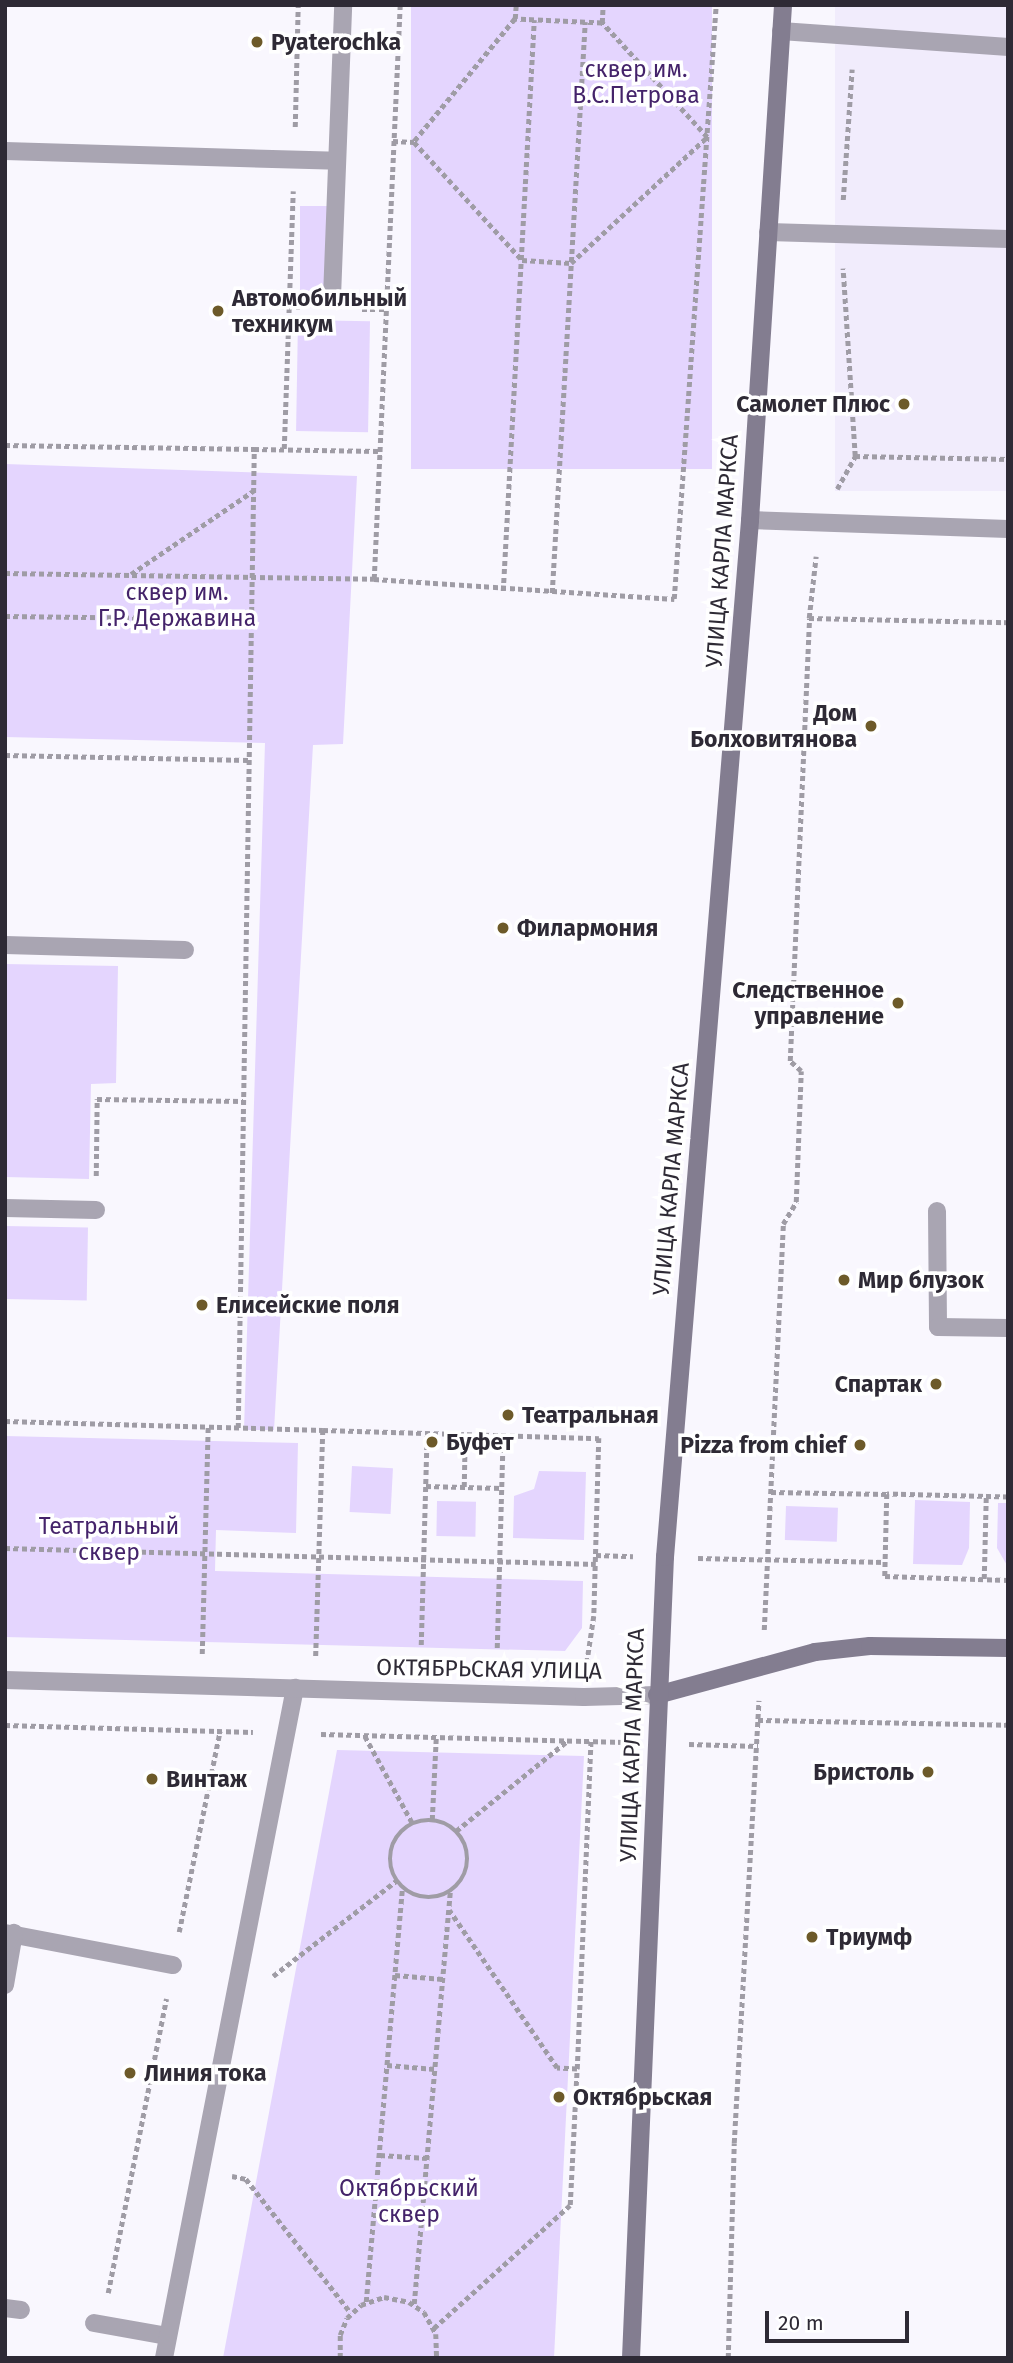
<!DOCTYPE html>
<meta charset="utf-8">
<style>
body{margin:0}
#map{position:relative;width:1013px;height:2363px;overflow:hidden;background:#f9f7fe;font-family:"Fira Sans",sans-serif}
div>[style]{position:absolute}
.built>*{inset:0;background:#f1ecfc;transform-origin:0 0}
.green>*{inset:0;background:#e4d5fe;transform-origin:0 0}
.path>*{height:4.5px;margin-top:-2.25px;transform-origin:0;background:repeating-linear-gradient(90deg,#9f9ca5 0 5px,transparent 0 8.5px)}
.path>.ring{margin:-2.25px;padding:0;box-sizing:content-box;background:none;border:4.5px solid #9f9ca5;border-radius:50%}
.service>*{height:18px;margin:-9px;padding:0 9px;transform-origin:9px;border-radius:9px;background:#a9a5b2}
.minor>*{height:18px;margin:-9px;padding:0 9px;transform-origin:9px;border-radius:9px;background:#a9a5b2}
.secondary>*{height:18px;margin:-9px;padding:0 9px;transform-origin:9px;border-radius:9px;background:#837d90}
.dots>*{width:19px;height:19px;translate:-50% -50%;box-sizing:border-box;border:4px solid #fff;border-radius:50%}
span{translate:-50% -50%;white-space:nowrap;text-align:center;line-height:1.15;-webkit-text-stroke:7px #fff;paint-order:stroke}
.poi-label{font-size:23px;color:#2e2a35;font-weight:700}
.left{translate:0 -50%;text-align:left}
.right{translate:-100% -50%;text-align:right}
.park-label{font-size:23px;color:#44236a}
.street-label{font-size:23px;color:#2e2a35}
.frame{position:absolute;inset:0;border:7px solid #2e2a35;pointer-events:none}
.scale{position:absolute;left:765px;top:2311px;width:144px;height:32px;box-sizing:border-box;border:4px solid #2e2a35;border-top:0;padding-left:9px;font-size:21px;line-height:24px;white-space:nowrap;color:#2e2a35;-webkit-text-stroke:5px #fff;paint-order:stroke}
</style>
<div id="map">
<div class="built">
<i style="left:835px;top:5px;width:173px;height:486px"></i>
</div>
<div class="green">
<i style="left:411px;top:5px;width:301px;height:464px"></i>
<i style="left:300px;top:206px;width:28px;height:92px"></i>
<i style="left:298px;top:320px;width:72px;height:111px;rotate:1deg"></i>
<i style="clip-path:polygon(5px 464px,357px 476px,343px 744px,313px 745px,274px 1430px,244px 1430px,265px 743px,5px 737px)"></i>
<i style="clip-path:polygon(5px 964px,118px 966px,116px 1083px,91px 1084px,89px 1179px,5px 1177px)"></i>
<i style="left:5px;top:1226px;width:83px;height:73px;rotate:1deg"></i>
<i style="clip-path:polygon(5px 1436px,298px 1443px,296px 1533px,216px 1530px,215px 1571px,583px 1581px,582px 1628px,565px 1651px,5px 1637px)"></i>
<i style="left:352px;top:1466px;width:41px;height:46px;rotate:3deg"></i>
<i style="clip-path:polygon(539px 1471px,586px 1472px,584px 1540px,513px 1538px,514px 1496px,534px 1489px)"></i>
<i style="clip-path:polygon(915px 1500px,970px 1502px,969px 1548px,962px 1565px,913px 1564px)"></i>
<i style="left:437px;top:1501px;width:39px;height:35px;rotate:1deg"></i>
<i style="clip-path:polygon(998px 1503px,1008px 1503px,1008px 1567px,997px 1548px)"></i>
<i style="left:786px;top:1506px;width:52px;height:34px;rotate:2deg"></i>
<i style="clip-path:polygon(337px 1750px,584px 1756px,554px 2358px,223px 2358px)"></i>
</div>
<div class="path">
<i style="left:515px;top:19px;width:159px;rotate:129.4deg"></i>
<i style="left:414px;top:142px;width:160px;rotate:47.5deg"></i>
<i style="left:522px;top:260px;width:49px;rotate:3.5deg"></i>
<i style="left:571px;top:263px;width:185px;rotate:-42.8deg"></i>
<i style="left:707px;top:137px;width:155px;rotate:-132.6deg"></i>
<i style="left:602px;top:23px;width:87px;rotate:-177.4deg"></i>
<i style="left:515px;top:19px;width:14px;rotate:-86deg"></i>
<i style="left:602px;top:23px;width:18px;rotate:-87deg"></i>
<i style="left:295px;top:127px;width:122px;rotate:-88.6deg"></i>
<i style="left:393px;top:141px;width:21px;rotate:3deg"></i>
<i style="left:843px;top:200px;width:131px;rotate:-86.1deg"></i>
<i style="left:279px;top:306px;width:21px;rotate:3deg"></i>
<i style="left:362px;top:310px;width:23px"></i>
<i style="left:5px;top:445px;width:249px;rotate:0.9deg"></i>
<i style="left:284px;top:449px;width:258px;rotate:-88deg"></i>
<i style="left:855px;top:456px;width:153px;rotate:1.1deg"></i>
<i style="left:837px;top:489px;width:38px;rotate:-61deg"></i>
<i style="left:855px;top:456px;width:188px;rotate:-93.7deg"></i>
<i style="left:5px;top:573px;width:369px;rotate:0.9deg"></i>
<i style="left:374px;top:579px;width:301px;rotate:3.8deg"></i>
<i style="left:674px;top:599px;width:595px;rotate:-85.96deg"></i>
<i style="left:131px;top:574px;width:148px;rotate:-34.2deg"></i>
<i style="left:374px;top:579px;width:575px;rotate:-87.41deg"></i>
<i style="left:503px;top:591px;width:572px;rotate:-86.89deg"></i>
<i style="left:552px;top:593px;width:572px;rotate:-86.69deg"></i>
<i style="left:5px;top:616px;width:246px;rotate:0.7deg"></i>
<i style="left:809px;top:618px;width:199px;rotate:1.2deg"></i>
<i style="left:5px;top:755px;width:243px;rotate:1.2deg"></i>
<i style="left:96px;top:1176px;width:77px;rotate:-89.3deg"></i>
<i style="left:97px;top:1099px;width:146px;rotate:0.8deg"></i>
<i style="left:5px;top:1421px;width:318px;rotate:1.6deg"></i>
<i style="left:323px;top:1430px;width:227px;rotate:91.8deg"></i>
<i style="left:238px;top:1428px;width:979px;rotate:-89.06deg"></i>
<i style="left:254px;top:449px;width:124px;rotate:0.9deg"></i>
<i style="left:323px;top:1430px;width:276px;rotate:1.7deg"></i>
<i style="left:599px;top:1438px;width:178px;rotate:91.6deg"></i>
<i style="left:594px;top:1616px;width:48px;rotate:98.5deg"></i>
<i style="left:426px;top:1486px;width:76px;rotate:1.5deg"></i>
<i style="left:464px;top:1487px;width:53px;rotate:-88.9deg"></i>
<i style="left:771px;top:1492px;width:116px;rotate:1deg"></i>
<i style="left:1008px;top:1497px;width:121px;rotate:-178.6deg"></i>
<i style="left:887px;top:1494px;width:82px;rotate:91.4deg"></i>
<i style="left:885px;top:1576px;width:123px;rotate:1.9deg"></i>
<i style="left:5px;top:1548px;width:591px;rotate:1.55deg"></i>
<i style="left:596px;top:1555px;width:37px;rotate:2deg"></i>
<i style="left:698px;top:1558px;width:187px;rotate:1.2deg"></i>
<i style="left:984px;top:1579px;width:83px;rotate:-88.6deg"></i>
<i style="left:764px;top:1630px;width:406px;rotate:-87.3deg"></i>
<i style="left:783px;top:1224px;width:26px;rotate:-59deg"></i>
<i style="left:796px;top:1202px;width:131px;rotate:-87.8deg"></i>
<i style="left:801px;top:1071px;width:15px;rotate:-138deg"></i>
<i style="left:790px;top:1061px;width:443px;rotate:-87.5deg"></i>
<i style="left:809px;top:618px;width:62px;rotate:-83.6deg"></i>
<i style="left:421px;top:1645px;width:212px;rotate:-88.4deg"></i>
<i style="left:497px;top:1648px;width:212px;rotate:-88.4deg"></i>
<i style="left:202px;top:1654px;width:227px;rotate:-88.5deg"></i>
<i style="left:758px;top:1720px;width:250px;rotate:1.1deg"></i>
<i style="left:5px;top:1725px;width:248px;rotate:1.6deg"></i>
<i style="left:321px;top:1734px;width:303px;rotate:1.5deg"></i>
<i style="left:365px;top:1736px;width:100px;rotate:61.4deg"></i>
<i style="left:689px;top:1744px;width:69px;rotate:1.7deg"></i>
<i style="left:432px;top:1820px;width:83px;rotate:-87.2deg"></i>
<i class="ring" style="left:390px;top:1820px;width:73.5px;height:73.5px"></i>
<i style="left:456px;top:1831px;width:143px;rotate:-39deg"></i>
<i style="left:179px;top:1932px;width:205px;rotate:-78.5deg"></i>
<i style="left:395px;top:1975px;width:48px;rotate:4.8deg"></i>
<i style="left:273px;top:1976px;width:157px;rotate:-37.7deg"></i>
<i style="left:387px;top:2065px;width:48px;rotate:4.8deg"></i>
<i style="left:577px;top:2069px;width:328px;rotate:-87.6deg"></i>
<i style="left:380px;top:2155px;width:47px;rotate:3.7deg"></i>
<i style="left:232px;top:2176px;width:14px;rotate:12deg"></i>
<i style="left:246px;top:2179px;width:170px;rotate:51.9deg"></i>
<i style="left:108px;top:2293px;width:300px;rotate:-78.8deg"></i>
<i style="left:366px;top:2302px;width:416px;rotate:-85deg"></i>
<i style="left:414px;top:2304px;width:414px;rotate:-85deg"></i>
<i style="left:434px;top:2328px;width:183px;rotate:-42.1deg"></i>
<i style="left:570px;top:2205px;width:136px;rotate:-87.1deg"></i>
<i style="left:577px;top:2069px;width:20px;rotate:-177deg"></i>
<i style="left:557px;top:2068px;width:191px;rotate:-124.4deg"></i>
<i style="left:340px;top:2358px;width:23px;rotate:-90deg"></i>
<i style="left:340px;top:2335px;width:18px;rotate:-68deg"></i>
<i style="left:347px;top:2318px;width:19px;rotate:-43deg"></i>
<i style="left:361px;top:2305px;width:24px;rotate:-19deg"></i>
<i style="left:384px;top:2297px;width:25px;rotate:11deg"></i>
<i style="left:409px;top:2302px;width:18px;rotate:34deg"></i>
<i style="left:424px;top:2312px;width:25px;rotate:61deg"></i>
<i style="left:436px;top:2334px;width:24px;rotate:88deg"></i>
<i style="left:728px;top:2358px;width:215px;rotate:-88.4deg"></i>
<i style="left:734px;top:2143px;width:443px;rotate:-86.8deg"></i>
</div>
<div class="service">
<i style="left:781px;top:31px;width:228px;rotate:4deg"></i>
<i style="left:5px;top:151px;width:332px;rotate:1.7deg"></i>
<i style="left:768px;top:232px;width:240px;rotate:1.7deg"></i>
<i style="left:5px;top:945px;width:180px;rotate:1.6deg"></i>
<i style="left:5px;top:1208px;width:91px;rotate:1.3deg"></i>
<i style="left:937px;top:1211px;width:116px;rotate:89.5deg"></i>
<i style="left:938px;top:1327px;width:70px;rotate:0.8deg"></i>
<i style="left:5px;top:1933px;width:171px;rotate:10.8deg"></i>
<i style="left:5px;top:1985px;width:53px;rotate:-80.2deg"></i>
<i style="left:5px;top:2308px;width:16px;rotate:7deg"></i>
<i style="left:94px;top:2323px;width:75px;rotate:10deg"></i>
<i style="left:164px;top:2358px;width:683px;rotate:-78.94deg"></i>
</div>
<div class="minor">
<i style="left:332px;top:297px;width:292px;rotate:-87.8deg"></i>
<i style="left:750px;top:520px;width:258px;rotate:2deg"></i>
<i style="left:5px;top:1680px;width:579px;rotate:1.68deg"></i>
<i style="left:584px;top:1697px;width:73px;rotate:-1.6deg"></i>
</div>
<div class="secondary">
<i style="left:657px;top:1695px;width:164px;rotate:-15.2deg"></i>
<i style="left:815px;top:1652px;width:55px;rotate:-6.2deg"></i>
<i style="left:870px;top:1646px;width:138px;rotate:0.8deg"></i>
<i style="left:631px;top:2358px;width:802px;rotate:-87.57deg"></i>
<i style="left:665px;top:1557px;width:1040px;rotate:-85.31deg"></i>
<i style="left:750px;top:520px;width:516px;rotate:-86.33deg"></i>
</div>
<div class="dots">
<i style="left:257px;top:42px;background:#6d5a29"></i>
<i style="left:218px;top:311px;background:#6d5a29"></i>
<i style="left:904px;top:404px;background:#6d5a29"></i>
<i style="left:871px;top:726px;background:#6d5a29"></i>
<i style="left:503px;top:928px;background:#6d5a29"></i>
<i style="left:898px;top:1003px;background:#6d5a29"></i>
<i style="left:844px;top:1280px;background:#6d5a29"></i>
<i style="left:202px;top:1305px;background:#6d5a29"></i>
<i style="left:936px;top:1384px;background:#6d5a29"></i>
<i style="left:508px;top:1415px;background:#6d5a29"></i>
<i style="left:432px;top:1442px;background:#6d5a29"></i>
<i style="left:860px;top:1445px;background:#6d5a29"></i>
<i style="left:928px;top:1772px;background:#6d5a29"></i>
<i style="left:152px;top:1779px;background:#6d5a29"></i>
<i style="left:812px;top:1937px;background:#6d5a29"></i>
<i style="left:130px;top:2073px;background:#6d5a29"></i>
<i style="left:559px;top:2097px;background:#6d5a29"></i>
</div>
<div class="poi-label">
<span class="left" style="left:271px;top:42px">Pyaterochka</span>
<span class="left" style="left:232px;top:311px">Автомобильный<br>техникум</span>
<span class="right" style="left:890px;top:404px">Самолет Плюс</span>
<span class="right" style="left:857px;top:726px">Дом<br>Болховитянова</span>
<span class="left" style="left:517px;top:928px">Филармония</span>
<span class="right" style="left:884px;top:1003px">Следственное<br>управление</span>
<span class="left" style="left:858px;top:1280px">Мир блузок</span>
<span class="left" style="left:216px;top:1305px">Елисейские поля</span>
<span class="right" style="left:922px;top:1384px">Спартак</span>
<span class="left" style="left:522px;top:1415px">Театральная</span>
<span class="left" style="left:446px;top:1442px">Буфет</span>
<span class="right" style="left:846px;top:1445px">Pizza from chief</span>
<span class="right" style="left:914px;top:1772px">Бристоль</span>
<span class="left" style="left:166px;top:1779px">Винтаж</span>
<span class="left" style="left:826px;top:1937px">Триумф</span>
<span class="left" style="left:144px;top:2073px">Линия тока</span>
<span class="left" style="left:573px;top:2097px">Октябрьская</span>
</div>
<div class="park-label">
<span style="left:636px;top:82px">сквер им.<br>В.С.Петрова</span>
<span style="left:177px;top:605px">сквер им.<br>Г.Р. Державина</span>
<span style="left:109px;top:1539px">Театральный<br>сквер</span>
<span style="left:409px;top:2201px">Октябрьский<br>сквер</span>
</div>
<div class="street-label">
<span style="left:722px;top:551px;rotate:-86deg">УЛИЦА КАРЛА МАРКСА</span>
<span style="left:671px;top:1179px;rotate:-85deg">УЛИЦА КАРЛА МАРКСА</span>
<span style="left:489px;top:1669px;rotate:1deg">ОКТЯБРЬСКАЯ УЛИЦА</span>
<span style="left:632px;top:1745px;rotate:-88deg">УЛИЦА КАРЛА МАРКСА</span>
</div>
<div class="frame"></div>
<div class="scale">20 m</div>
</div>
